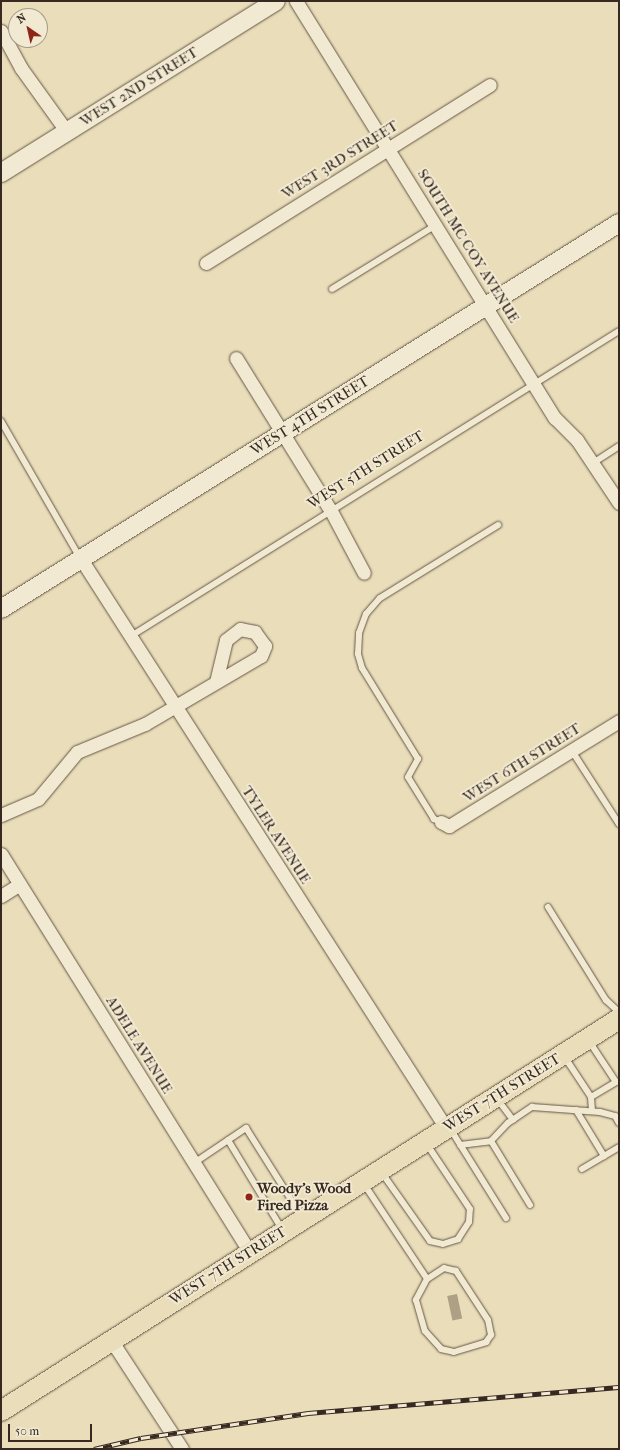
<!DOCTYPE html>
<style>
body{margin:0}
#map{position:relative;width:620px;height:1450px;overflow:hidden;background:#eaddb9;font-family:"IM FELL French Canon",serif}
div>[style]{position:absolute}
.water>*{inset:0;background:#ada085;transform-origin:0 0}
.roads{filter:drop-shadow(0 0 1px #645647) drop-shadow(0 0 1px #645647)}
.lane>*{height:6px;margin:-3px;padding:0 3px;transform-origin:3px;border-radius:3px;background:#f1e9d2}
.street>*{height:13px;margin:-6.5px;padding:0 6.5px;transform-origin:6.5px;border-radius:6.5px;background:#f1e9d2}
.secondary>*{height:18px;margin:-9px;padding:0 9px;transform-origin:9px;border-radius:9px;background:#f1e9d2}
.primary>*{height:20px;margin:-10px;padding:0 10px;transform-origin:10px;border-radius:10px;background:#eaddb9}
.rail>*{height:4.5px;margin-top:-2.25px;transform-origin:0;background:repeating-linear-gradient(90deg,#f1e9d2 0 9px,#372921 0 18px);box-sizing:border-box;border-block:1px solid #372921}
.dots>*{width:11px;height:11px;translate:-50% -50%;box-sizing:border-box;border:2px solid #f1e9d2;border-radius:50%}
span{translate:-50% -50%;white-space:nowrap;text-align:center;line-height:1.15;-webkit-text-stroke:4px #f1e9d2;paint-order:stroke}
.street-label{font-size:15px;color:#372921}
.poi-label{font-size:15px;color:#372921;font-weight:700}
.left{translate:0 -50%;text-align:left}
.frame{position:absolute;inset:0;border:2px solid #372921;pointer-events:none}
.north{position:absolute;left:8px;top:8px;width:40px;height:40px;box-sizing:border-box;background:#f1e9d2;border:1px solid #a79c8b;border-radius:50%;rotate:326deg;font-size:11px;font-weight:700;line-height:16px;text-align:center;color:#372921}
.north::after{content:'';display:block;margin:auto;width:14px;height:18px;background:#8f2418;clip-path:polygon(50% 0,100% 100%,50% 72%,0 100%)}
.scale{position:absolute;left:8px;top:1424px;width:84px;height:18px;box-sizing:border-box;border:2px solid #372921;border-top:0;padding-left:5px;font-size:12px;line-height:14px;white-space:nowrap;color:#372921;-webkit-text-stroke:3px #f1e9d2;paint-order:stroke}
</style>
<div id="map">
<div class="water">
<i style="left:457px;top:1294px;width:25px;height:10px;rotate:78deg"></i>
</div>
<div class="roads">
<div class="lane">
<i style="left:332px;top:289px;width:122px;rotate:-31.6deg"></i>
<i style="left:1px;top:421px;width:158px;rotate:60deg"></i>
<i style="left:593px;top:463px;width:31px;rotate:-33deg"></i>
<i style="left:131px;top:636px;width:575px;rotate:-32.01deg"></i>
<i style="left:572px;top:751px;width:87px;rotate:57.2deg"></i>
<i style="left:441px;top:822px;width:8px;rotate:-157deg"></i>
<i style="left:434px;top:819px;width:49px;rotate:-121.8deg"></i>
<i style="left:408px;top:777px;width:21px;rotate:-61deg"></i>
<i style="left:418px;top:759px;width:107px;rotate:-121.6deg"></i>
<i style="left:362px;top:668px;width:15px;rotate:-106deg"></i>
<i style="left:358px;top:654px;width:21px;rotate:-87deg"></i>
<i style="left:359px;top:633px;width:20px;rotate:-70deg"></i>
<i style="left:366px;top:614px;width:21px;rotate:-49deg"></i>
<i style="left:380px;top:598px;width:139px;rotate:-31.7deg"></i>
<i style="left:548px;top:907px;width:110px;rotate:58.1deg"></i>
<i style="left:606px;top:1000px;width:18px;rotate:43deg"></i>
<i style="left:564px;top:1056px;width:49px;rotate:56.6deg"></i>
<i style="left:591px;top:1097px;width:29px;rotate:-31deg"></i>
<i style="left:616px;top:1082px;width:49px;rotate:-123.4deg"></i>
<i style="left:591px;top:1097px;width:14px;rotate:86deg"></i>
<i style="left:498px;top:1100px;width:25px;rotate:53deg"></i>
<i style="left:576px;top:1110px;width:54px;rotate:58.7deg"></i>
<i style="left:451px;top:1130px;width:104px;rotate:58deg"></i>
<i style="left:228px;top:1140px;width:104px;rotate:58.8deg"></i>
<i style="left:491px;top:1141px;width:25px;rotate:-47deg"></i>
<i style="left:508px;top:1123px;width:29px;rotate:-34deg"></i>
<i style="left:532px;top:1107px;width:68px;rotate:4.2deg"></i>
<i style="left:600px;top:1112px;width:16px;rotate:15deg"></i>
<i style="left:615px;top:1116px;width:8px;rotate:60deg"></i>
<i style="left:460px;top:1145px;width:31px;rotate:-7deg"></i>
<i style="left:491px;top:1141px;width:75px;rotate:58.6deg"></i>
<i style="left:194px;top:1163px;width:63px;rotate:-33.9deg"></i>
<i style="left:246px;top:1128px;width:105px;rotate:57.8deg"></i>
<i style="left:582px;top:1169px;width:43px;rotate:-30.7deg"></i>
<i style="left:382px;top:1173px;width:83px;rotate:54.8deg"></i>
<i style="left:430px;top:1241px;width:13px;rotate:13deg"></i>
<i style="left:443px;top:1244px;width:16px;rotate:-18deg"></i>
<i style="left:458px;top:1239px;width:20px;rotate:-57deg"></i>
<i style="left:469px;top:1222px;width:13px;rotate:-86deg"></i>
<i style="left:470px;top:1209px;width:79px;rotate:-123.7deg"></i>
<i style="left:364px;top:1184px;width:114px;rotate:56.4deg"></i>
<i style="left:427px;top:1279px;width:24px;rotate:118deg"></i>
<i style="left:416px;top:1300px;width:32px;rotate:74deg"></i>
<i style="left:425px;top:1331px;width:24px;rotate:48deg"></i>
<i style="left:441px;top:1349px;width:13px;rotate:13deg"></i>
<i style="left:454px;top:1352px;width:34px;rotate:-17deg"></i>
<i style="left:486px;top:1342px;width:9px;rotate:-54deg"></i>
<i style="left:491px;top:1335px;width:15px;rotate:-101deg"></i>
<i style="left:488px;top:1320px;width:59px;rotate:-123.1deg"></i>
<i style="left:456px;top:1271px;width:12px;rotate:-166deg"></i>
<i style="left:444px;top:1268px;width:20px;rotate:147deg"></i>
</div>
<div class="street">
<i style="left:296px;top:1px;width:491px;rotate:58.2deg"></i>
<i style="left:555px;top:418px;width:31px;rotate:45deg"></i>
<i style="left:577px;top:440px;width:76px;rotate:56.3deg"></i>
<i style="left:1px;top:31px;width:42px;rotate:61.6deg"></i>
<i style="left:21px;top:68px;width:79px;rotate:54.3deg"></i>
<i style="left:206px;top:263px;width:335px;rotate:-32.1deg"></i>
<i style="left:236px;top:358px;width:180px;rotate:58.2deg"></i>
<i style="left:331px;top:511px;width:70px;rotate:62deg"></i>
<i style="left:81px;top:559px;width:676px;rotate:57.32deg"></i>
<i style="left:1px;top:815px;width:40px;rotate:-23.4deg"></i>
<i style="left:38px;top:799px;width:61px;rotate:-50.3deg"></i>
<i style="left:77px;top:752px;width:74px;rotate:-22.4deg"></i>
<i style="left:145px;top:724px;width:134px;rotate:-30.4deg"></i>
<i style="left:261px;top:656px;width:11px;rotate:-68deg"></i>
<i style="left:265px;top:646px;width:17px;rotate:-126deg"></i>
<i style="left:255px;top:632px;width:15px;rotate:-169deg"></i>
<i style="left:240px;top:629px;width:18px;rotate:142deg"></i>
<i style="left:226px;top:640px;width:43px;rotate:103.4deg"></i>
<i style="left:441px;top:822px;width:9px;rotate:27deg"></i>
<i style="left:449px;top:826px;width:200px;rotate:-31.7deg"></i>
<i style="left:1px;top:854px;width:470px;rotate:58deg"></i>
<i style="left:1px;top:896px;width:22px;rotate:-32deg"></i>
<i style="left:111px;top:1340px;width:130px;rotate:56.9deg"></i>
</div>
<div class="secondary">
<i style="left:1px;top:173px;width:324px;rotate:-32deg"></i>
<i style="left:1px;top:609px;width:729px;rotate:-31.99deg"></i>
</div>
<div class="primary">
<i style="left:1px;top:1411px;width:732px;rotate:-32.39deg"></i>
</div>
</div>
<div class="rail">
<i style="left:94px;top:1449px;width:48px;rotate:-13.2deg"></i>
<i style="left:141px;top:1438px;width:169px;rotate:-8.5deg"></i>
<i style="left:308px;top:1413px;width:312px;rotate:-4.8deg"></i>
</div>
<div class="dots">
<i style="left:249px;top:1197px;background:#8f2418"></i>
</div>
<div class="street-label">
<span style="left:139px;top:87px;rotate:-32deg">WEST 2ND STREET</span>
<span style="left:340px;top:160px;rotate:-32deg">WEST 3RD STREET</span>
<span style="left:468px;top:246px;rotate:58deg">SOUTH MC COY AVENUE</span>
<span style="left:310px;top:416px;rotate:-32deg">WEST 4TH STREET</span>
<span style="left:366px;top:470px;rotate:-32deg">WEST 5TH STREET</span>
<span style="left:522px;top:763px;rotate:-32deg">WEST 6TH STREET</span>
<span style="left:276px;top:835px;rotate:57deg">TYLER AVENUE</span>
<span style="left:139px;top:1045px;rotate:58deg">ADELE AVENUE</span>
<span style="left:502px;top:1093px;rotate:-32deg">WEST 7TH STREET</span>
<span style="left:228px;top:1266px;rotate:-32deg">WEST 7TH STREET</span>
</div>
<div class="poi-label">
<span class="left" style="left:257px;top:1197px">Woody's Wood<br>Fired Pizza</span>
</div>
<div class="frame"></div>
<div class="north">N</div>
<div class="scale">50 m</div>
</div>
